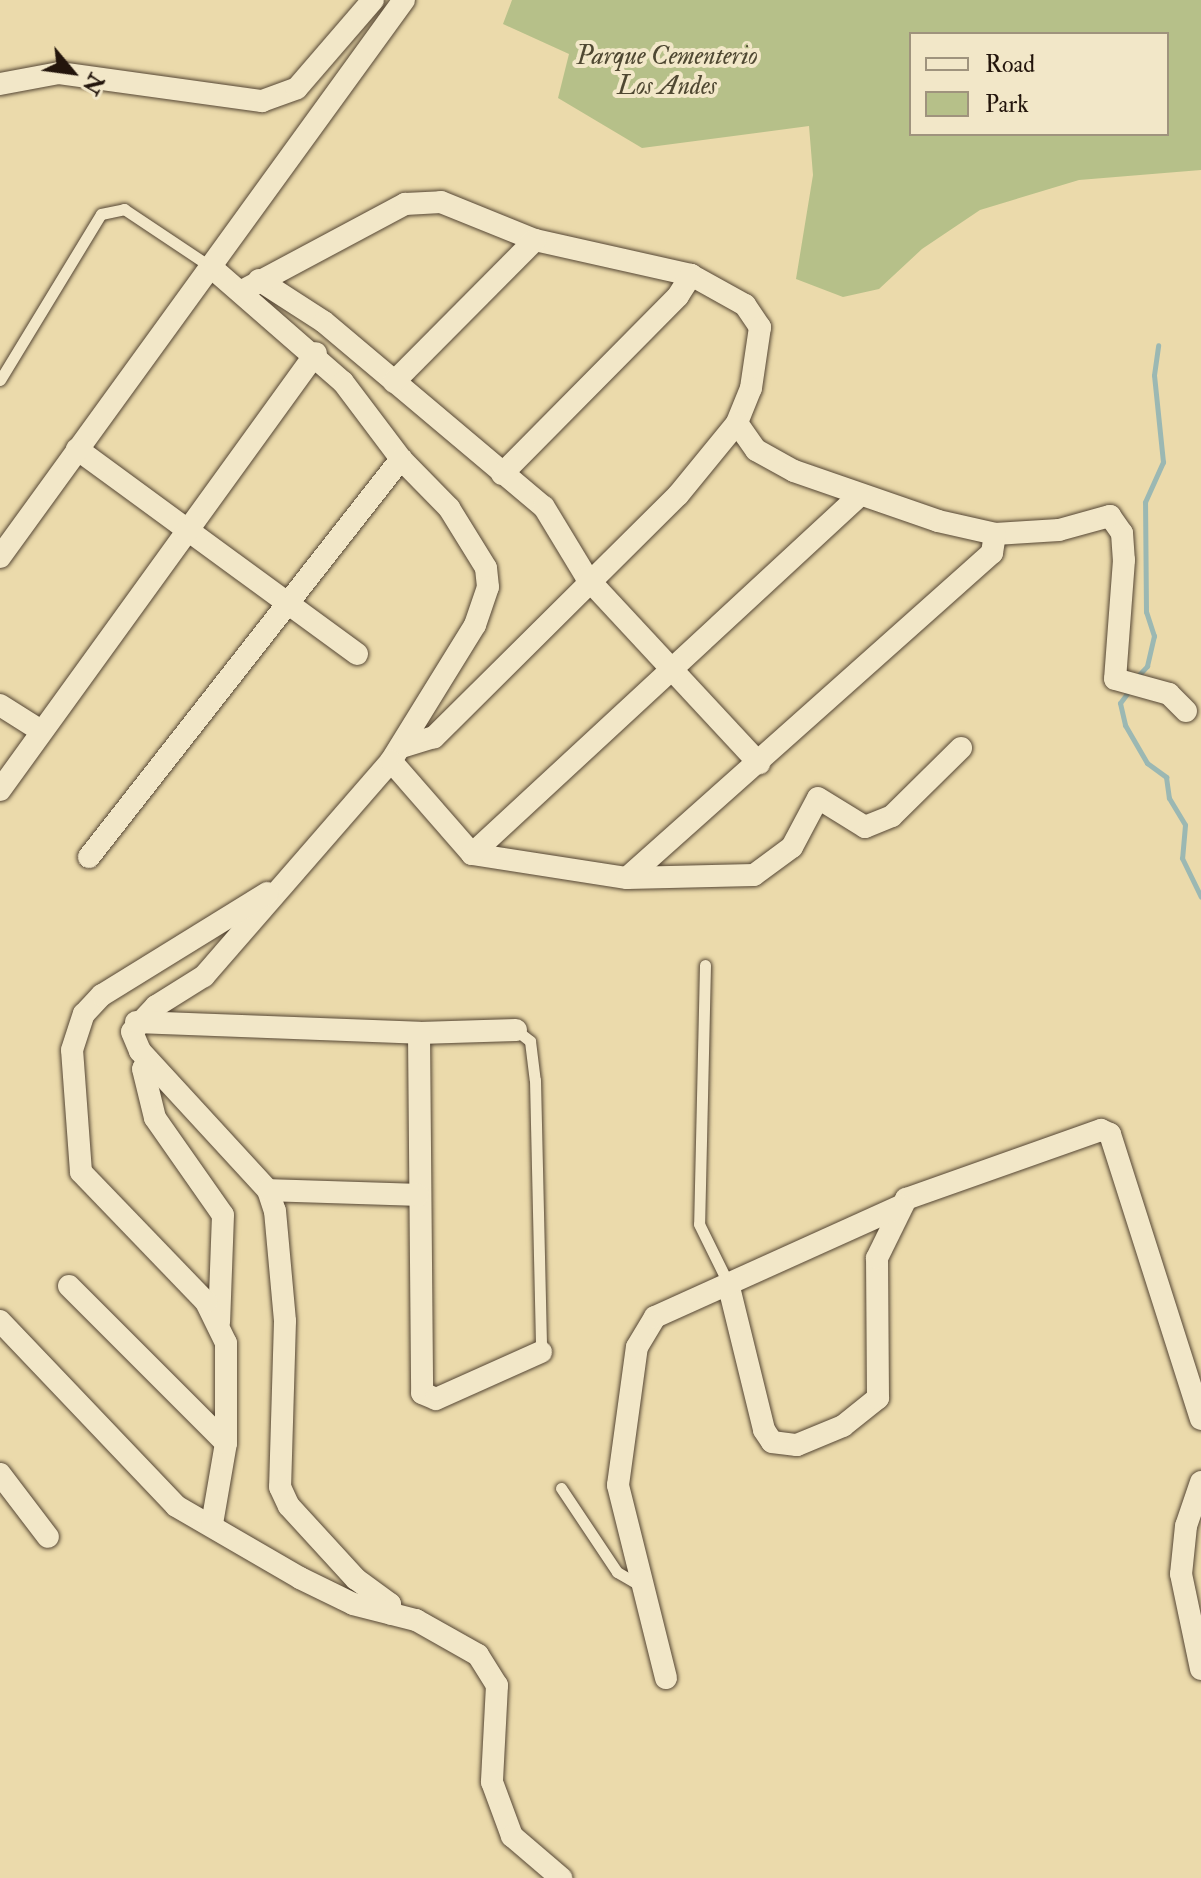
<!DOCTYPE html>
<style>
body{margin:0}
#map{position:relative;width:1201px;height:1878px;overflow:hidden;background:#ebdaab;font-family:"IM FELL Double Pica",serif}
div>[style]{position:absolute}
.green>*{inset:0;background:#b6c089}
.stream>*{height:5px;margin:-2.5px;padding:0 2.5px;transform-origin:2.5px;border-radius:2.5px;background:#9bb8b3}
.roads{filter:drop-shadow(0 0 2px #554634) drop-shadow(0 0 2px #554634)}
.service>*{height:11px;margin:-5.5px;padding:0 5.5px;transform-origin:5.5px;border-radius:5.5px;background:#f2e7c8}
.minor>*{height:22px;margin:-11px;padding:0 11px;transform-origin:11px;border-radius:11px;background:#f2e7c8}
span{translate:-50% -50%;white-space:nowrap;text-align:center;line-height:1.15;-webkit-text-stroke:8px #f2e7c8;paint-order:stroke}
.park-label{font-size:26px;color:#4f4832;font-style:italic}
.legend{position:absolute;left:909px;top:32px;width:260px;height:104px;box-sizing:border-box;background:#f2e7c8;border:2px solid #9f937d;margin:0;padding:10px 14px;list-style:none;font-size:24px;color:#23150c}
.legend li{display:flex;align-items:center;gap:16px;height:40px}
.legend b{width:40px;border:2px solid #9f937d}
.north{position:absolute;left:32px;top:32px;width:80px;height:80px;-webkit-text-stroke:6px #f2e7c8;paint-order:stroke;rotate:119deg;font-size:22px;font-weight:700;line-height:32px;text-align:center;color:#23150c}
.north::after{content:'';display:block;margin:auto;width:28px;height:36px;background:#23150c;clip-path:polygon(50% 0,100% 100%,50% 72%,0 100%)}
</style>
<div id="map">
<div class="green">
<i style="clip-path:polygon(evenodd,512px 0,1201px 0,1201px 170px,1079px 180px,980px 210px,922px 249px,879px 289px,843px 297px,796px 279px,813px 175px,809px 126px,642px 148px,558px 98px,569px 54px,503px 24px,512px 0,911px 34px,1167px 34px,1167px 134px,911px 134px,911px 34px)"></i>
</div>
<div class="stream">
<i style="left:1135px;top:679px;width:18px;rotate:-47deg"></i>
<i style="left:1147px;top:666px;width:31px;rotate:-77deg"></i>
<i style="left:1154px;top:636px;width:25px;rotate:-108deg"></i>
<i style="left:1146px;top:612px;width:110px;rotate:-90.5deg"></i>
<i style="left:1145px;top:502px;width:44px;rotate:-65.8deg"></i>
<i style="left:1163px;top:462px;width:87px;rotate:-95.9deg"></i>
<i style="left:1154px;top:375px;width:30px;rotate:-82deg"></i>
<i style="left:1129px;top:691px;width:15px;rotate:127deg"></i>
<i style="left:1120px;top:703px;width:23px;rotate:77deg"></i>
<i style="left:1125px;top:725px;width:44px;rotate:59.9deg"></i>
<i style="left:1147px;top:763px;width:24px;rotate:36deg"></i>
<i style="left:1166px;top:777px;width:21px;rotate:82deg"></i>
<i style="left:1169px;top:798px;width:31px;rotate:59deg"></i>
<i style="left:1185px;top:825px;width:33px;rotate:95deg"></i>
<i style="left:1182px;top:858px;width:43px;rotate:64deg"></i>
</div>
<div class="roads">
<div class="service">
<i style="left:0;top:380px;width:194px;rotate:-58.7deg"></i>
<i style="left:101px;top:214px;width:24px;rotate:-12deg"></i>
<i style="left:124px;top:209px;width:105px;rotate:33.7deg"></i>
<i style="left:705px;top:965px;width:259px;rotate:91.3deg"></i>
<i style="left:699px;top:1224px;width:66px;rotate:63.8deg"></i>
<i style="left:516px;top:1030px;width:18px;rotate:38deg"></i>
<i style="left:530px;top:1041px;width:39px;rotate:83deg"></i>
<i style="left:535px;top:1080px;width:272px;rotate:88.7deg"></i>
<i style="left:561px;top:1488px;width:101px;rotate:56.3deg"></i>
<i style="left:617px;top:1572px;width:28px;rotate:30deg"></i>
</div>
<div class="minor">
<i style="left:0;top:84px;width:60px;rotate:-10.6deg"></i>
<i style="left:59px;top:73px;width:205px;rotate:7.9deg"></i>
<i style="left:262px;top:101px;width:37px;rotate:-20deg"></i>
<i style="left:297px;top:88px;width:116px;rotate:-49.2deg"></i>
<i style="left:211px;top:267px;width:175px;rotate:41.1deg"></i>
<i style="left:343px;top:382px;width:96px;rotate:53deg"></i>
<i style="left:401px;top:459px;width:69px;rotate:45.6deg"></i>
<i style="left:449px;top:508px;width:70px;rotate:58.3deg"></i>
<i style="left:486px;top:568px;width:19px;rotate:84deg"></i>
<i style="left:488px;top:587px;width:40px;rotate:108.9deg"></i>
<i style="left:475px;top:625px;width:160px;rotate:121.7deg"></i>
<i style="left:391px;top:761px;width:285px;rotate:131deg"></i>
<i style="left:204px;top:976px;width:57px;rotate:148deg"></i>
<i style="left:156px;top:1006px;width:35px;rotate:133deg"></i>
<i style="left:132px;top:1032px;width:21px;rotate:67deg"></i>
<i style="left:140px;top:1051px;width:189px;rotate:47.4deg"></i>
<i style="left:268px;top:1190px;width:22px;rotate:72deg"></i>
<i style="left:275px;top:1211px;width:110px;rotate:84.8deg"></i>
<i style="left:285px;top:1321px;width:166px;rotate:91.7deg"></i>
<i style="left:280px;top:1487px;width:21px;rotate:65deg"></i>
<i style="left:289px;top:1506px;width:99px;rotate:47.5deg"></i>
<i style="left:356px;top:1579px;width:42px;rotate:36.3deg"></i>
<i style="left:390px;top:1604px;width:10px;rotate:84deg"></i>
<i style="left:259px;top:280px;width:77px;rotate:32.9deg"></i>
<i style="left:324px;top:322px;width:287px;rotate:40.1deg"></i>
<i style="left:544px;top:507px;width:83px;rotate:58.8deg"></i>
<i style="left:587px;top:578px;width:253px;rotate:47.1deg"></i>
<i style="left:244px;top:290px;width:183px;rotate:-28.1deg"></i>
<i style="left:405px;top:204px;width:36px;rotate:-3deg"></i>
<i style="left:441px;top:202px;width:101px;rotate:22deg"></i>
<i style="left:535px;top:240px;width:160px;rotate:12.6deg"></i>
<i style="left:691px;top:275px;width:62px;rotate:29.1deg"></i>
<i style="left:745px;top:305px;width:27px;rotate:56deg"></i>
<i style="left:760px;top:327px;width:62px;rotate:98.4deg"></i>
<i style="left:751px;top:388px;width:38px;rotate:112deg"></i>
<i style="left:737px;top:423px;width:93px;rotate:129.3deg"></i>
<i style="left:678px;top:495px;width:344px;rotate:135.2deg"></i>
<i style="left:434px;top:737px;width:34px;rotate:163deg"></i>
<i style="left:394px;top:382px;width:200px;rotate:-45.2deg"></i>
<i style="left:737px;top:423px;width:33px;rotate:55deg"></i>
<i style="left:756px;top:450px;width:43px;rotate:28.9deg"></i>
<i style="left:794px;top:471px;width:152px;rotate:19.1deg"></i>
<i style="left:938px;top:521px;width:58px;rotate:12.8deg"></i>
<i style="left:995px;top:534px;width:64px;rotate:-3.6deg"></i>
<i style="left:1059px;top:530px;width:53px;rotate:-15.4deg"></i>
<i style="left:1110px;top:516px;width:21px;rotate:55deg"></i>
<i style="left:1122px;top:533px;width:27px;rotate:86deg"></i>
<i style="left:1124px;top:560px;width:119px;rotate:94.3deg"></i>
<i style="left:1115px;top:679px;width:56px;rotate:15.5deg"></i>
<i style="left:1169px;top:694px;width:24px;rotate:45deg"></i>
<i style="left:77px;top:449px;width:347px;rotate:36.2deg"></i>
<i style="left:502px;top:474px;width:250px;rotate:-45.3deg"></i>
<i style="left:678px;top:296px;width:25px;rotate:-58deg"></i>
<i style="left:0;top:557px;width:688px;rotate:-54.05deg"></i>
<i style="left:0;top:705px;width:45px;rotate:32.3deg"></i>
<i style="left:391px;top:761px;width:123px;rotate:48.9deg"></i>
<i style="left:472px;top:854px;width:157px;rotate:8.8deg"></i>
<i style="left:627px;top:878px;width:127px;rotate:-1.4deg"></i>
<i style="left:754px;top:875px;width:47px;rotate:-36.4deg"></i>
<i style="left:792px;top:847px;width:55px;rotate:-62deg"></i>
<i style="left:818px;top:798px;width:55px;rotate:31.7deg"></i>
<i style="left:865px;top:827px;width:29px;rotate:-22deg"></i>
<i style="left:892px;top:816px;width:97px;rotate:-44.6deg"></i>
<i style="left:0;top:790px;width:539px;rotate:-54.13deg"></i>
<i style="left:472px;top:854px;width:527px;rotate:-42.77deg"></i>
<i style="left:89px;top:857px;width:506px;rotate:-51.91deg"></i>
<i style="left:627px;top:878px;width:489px;rotate:-41.7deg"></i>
<i style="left:992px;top:553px;width:19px;rotate:-81deg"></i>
<i style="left:136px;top:1022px;width:283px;rotate:2.2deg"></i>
<i style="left:419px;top:1033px;width:97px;rotate:-1.8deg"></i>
<i style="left:419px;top:1033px;width:360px;rotate:89.5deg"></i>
<i style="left:422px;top:1393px;width:15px;rotate:23deg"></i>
<i style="left:436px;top:1399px;width:115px;rotate:-24.1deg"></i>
<i style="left:148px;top:1060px;width:10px;rotate:119deg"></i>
<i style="left:143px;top:1069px;width:50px;rotate:76.2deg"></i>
<i style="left:155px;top:1118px;width:118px;rotate:55deg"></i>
<i style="left:223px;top:1215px;width:107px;rotate:92.1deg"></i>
<i style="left:268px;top:1190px;width:150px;rotate:1.9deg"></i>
<i style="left:728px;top:1283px;width:151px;rotate:76.2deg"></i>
<i style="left:764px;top:1430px;width:14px;rotate:56deg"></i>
<i style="left:772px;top:1442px;width:25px;rotate:7deg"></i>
<i style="left:797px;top:1445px;width:50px;rotate:-22.4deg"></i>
<i style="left:843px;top:1426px;width:45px;rotate:-38.7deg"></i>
<i style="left:878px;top:1398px;width:140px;rotate:-90.4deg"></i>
<i style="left:877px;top:1258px;width:66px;rotate:-63.8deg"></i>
<i style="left:906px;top:1199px;width:207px;rotate:-19.5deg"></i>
<i style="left:1101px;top:1130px;width:10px;rotate:24deg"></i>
<i style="left:1110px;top:1134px;width:299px;rotate:72.3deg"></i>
<i style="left:69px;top:1286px;width:222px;rotate:45deg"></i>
<i style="left:0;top:1321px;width:255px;rotate:46.4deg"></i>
<i style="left:176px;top:1506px;width:143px;rotate:30.1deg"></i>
<i style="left:300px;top:1578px;width:59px;rotate:26.1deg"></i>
<i style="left:353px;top:1604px;width:65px;rotate:14.3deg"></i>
<i style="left:416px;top:1620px;width:71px;rotate:29.4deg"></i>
<i style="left:478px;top:1655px;width:36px;rotate:58deg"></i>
<i style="left:497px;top:1685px;width:97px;rotate:93deg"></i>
<i style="left:492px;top:1782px;width:58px;rotate:69.7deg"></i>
<i style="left:512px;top:1836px;width:65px;rotate:40.6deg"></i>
<i style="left:0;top:1474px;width:79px;rotate:52.7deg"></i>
<i style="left:1201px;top:1482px;width:46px;rotate:108.8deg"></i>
<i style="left:1186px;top:1526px;width:48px;rotate:95.9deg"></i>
<i style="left:1181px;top:1574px;width:97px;rotate:78.1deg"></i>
<i style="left:212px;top:1524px;width:82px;rotate:-80.2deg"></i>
<i style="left:226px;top:1443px;width:100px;rotate:-90deg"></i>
<i style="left:226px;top:1343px;width:46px;rotate:-116deg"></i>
<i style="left:206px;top:1302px;width:180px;rotate:-133.9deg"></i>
<i style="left:81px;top:1172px;width:122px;rotate:-94.2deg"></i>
<i style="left:72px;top:1050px;width:38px;rotate:-72deg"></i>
<i style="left:84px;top:1014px;width:26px;rotate:-47deg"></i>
<i style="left:102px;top:995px;width:194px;rotate:-31.7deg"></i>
<i style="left:666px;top:1678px;width:199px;rotate:-104deg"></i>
<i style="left:618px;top:1485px;width:139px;rotate:-82.2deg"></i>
<i style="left:637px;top:1347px;width:35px;rotate:-59deg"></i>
<i style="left:655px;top:1317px;width:270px;rotate:-24.3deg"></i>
</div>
</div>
<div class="park-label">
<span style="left:667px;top:72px">Parque Cementerio<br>Los Andes</span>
</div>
<ul class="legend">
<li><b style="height:10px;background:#f2e7c8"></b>Road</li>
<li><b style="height:22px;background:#b6c089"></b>Park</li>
</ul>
<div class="north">N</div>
</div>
